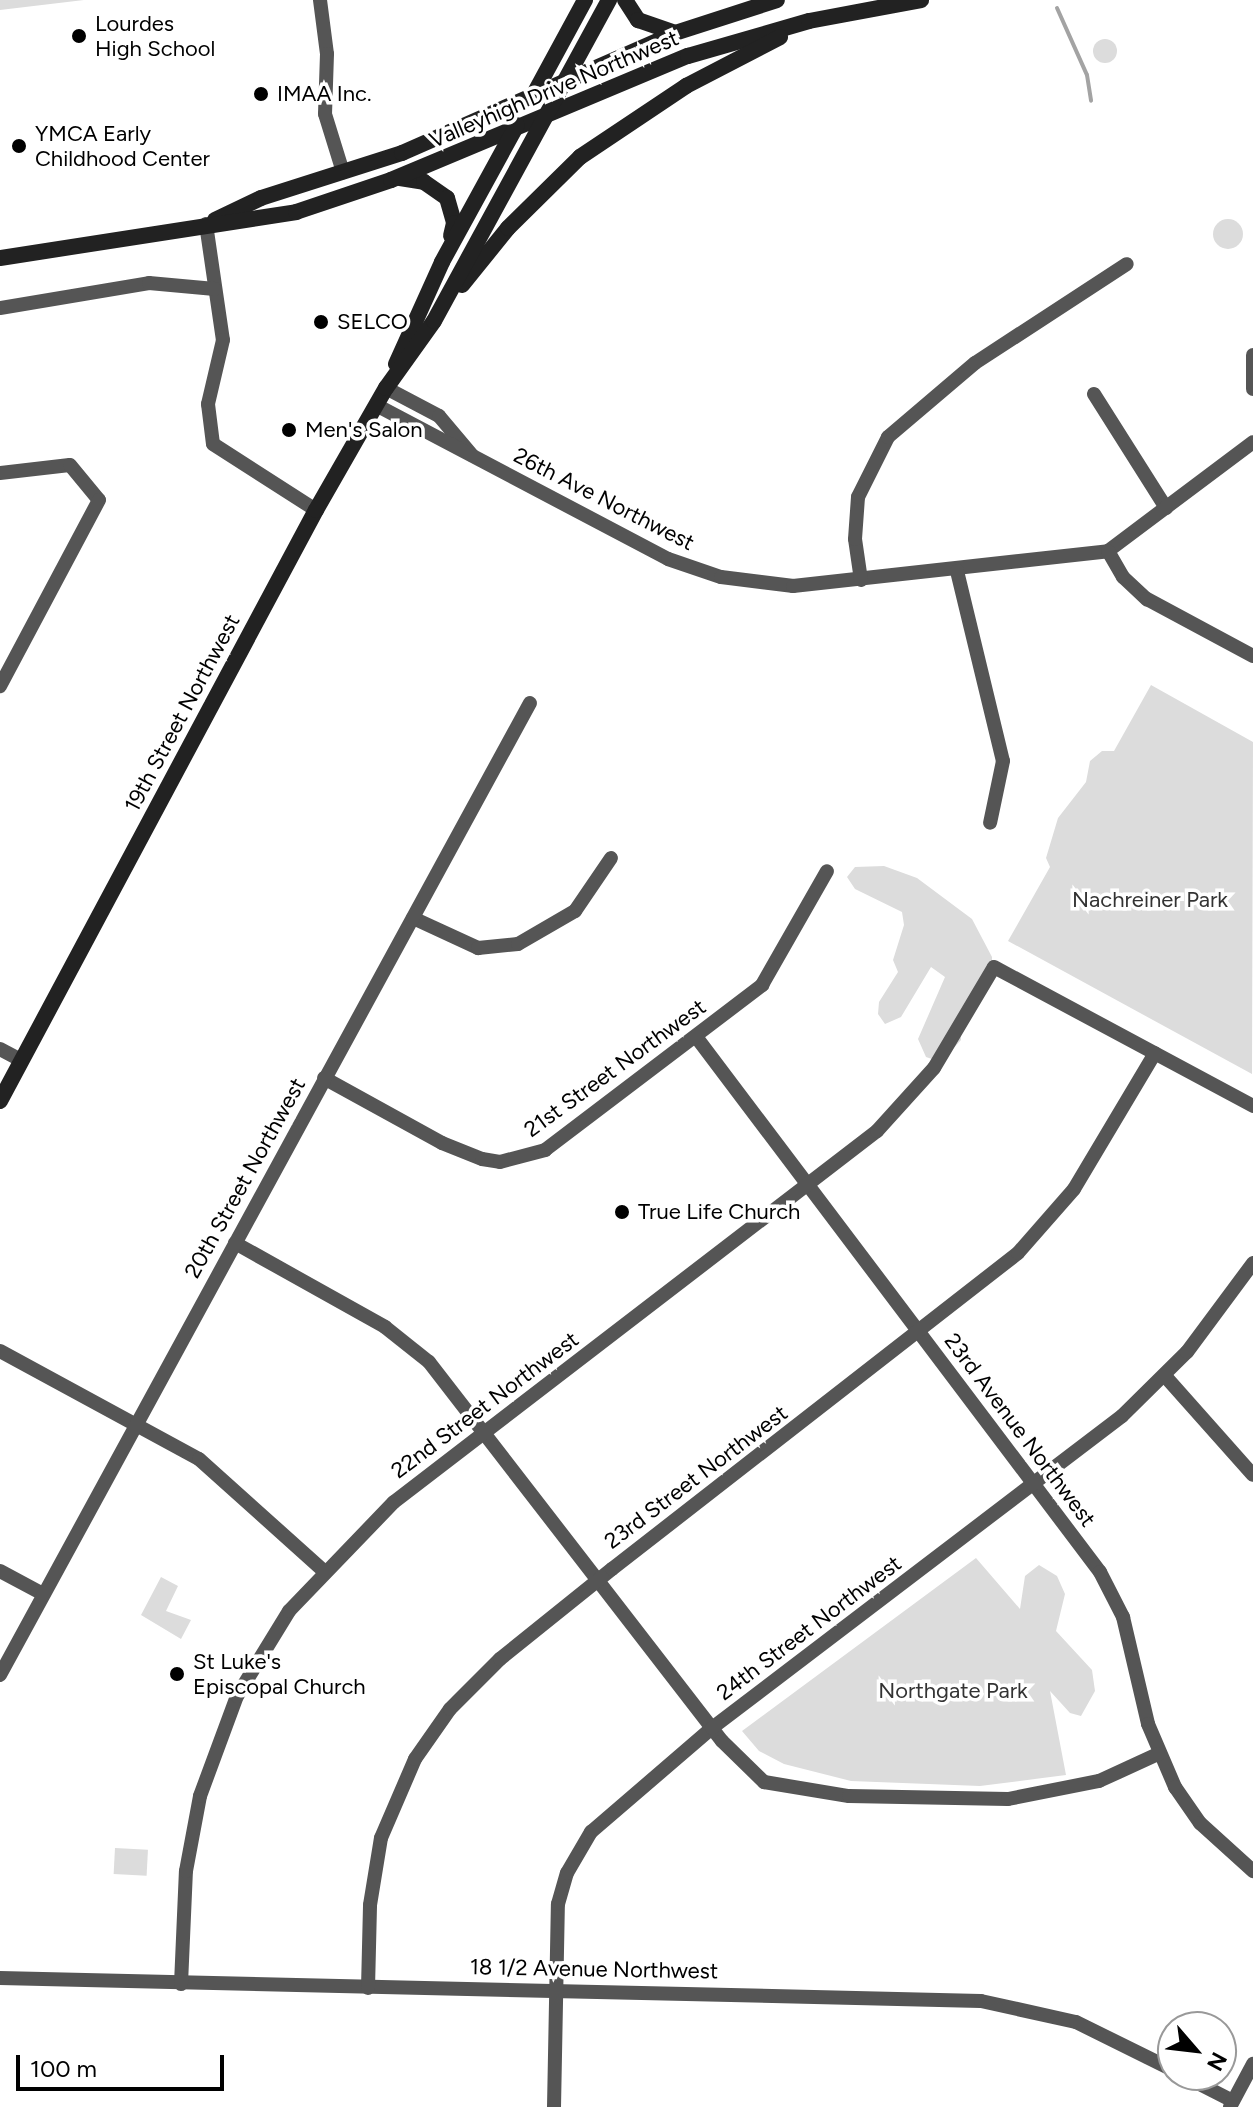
<!DOCTYPE html>
<style>
body{margin:0}
#map{position:relative;width:1253px;height:2107px;overflow:hidden;background:#fff;font-family:Figtree,sans-serif}
div>[style]{position:absolute}
.green>*{inset:0;background:#dcdcdc;transform-origin:0 0}
.round{border-radius:50%}
.stream>*{height:4px;margin:-2px;padding:0 2px;transform-origin:2px;border-radius:2px;background:#a3a3a3}
.street>*{height:14px;margin:-7px;padding:0 7px;transform-origin:7px;border-radius:7px;background:#555}
.secondary>*{height:16px;margin:-8px;padding:0 8px;transform-origin:8px;border-radius:8px;background:#222}
.dots>*{width:22px;height:22px;translate:-50% -50%;box-sizing:border-box;border:4px solid #fff;border-radius:50%}
span{translate:-50% -50%;white-space:nowrap;text-align:center;line-height:1.15;-webkit-text-stroke:7px #fff;paint-order:stroke}
.poi-label{font-size:22px;color:#000}
.left{translate:0 -50%;text-align:left}
.street-label{font-size:22px;color:#000}
.park-label{font-size:22px;color:#333}
.north{position:absolute;left:1157px;top:2011px;width:80px;height:80px;box-sizing:border-box;background:#fff;border:2px solid #999;border-radius:50%;rotate:118deg;font-size:22px;font-weight:700;line-height:32px;text-align:center;color:#000}
.north::after{content:'';display:block;margin:auto;width:28px;height:36px;background:#000;clip-path:polygon(50% 0,100% 100%,50% 72%,0 100%)}
.scale{position:absolute;left:16px;top:2055px;width:208px;height:36px;box-sizing:border-box;border:4px solid #000;border-top:0;padding-left:10px;font-size:24px;line-height:28px;white-space:nowrap;color:#000;-webkit-text-stroke:6px #fff;paint-order:stroke}
</style>
<div id="map">
<div class="green">
<i style="clip-path:polygon(0 0,84px 0,0 10px)"></i>
<i class="round" style="left:1093px;top:39px;width:24px;height:24px"></i>
<i class="round" style="left:1213px;top:219px;width:30px;height:30px"></i>
<i style="clip-path:polygon(1151px 685px,1253px 742px,1252px 1074px,1008px 941px,1050px 867px,1046px 858px,1058px 818px,1086px 782px,1090px 761px,1102px 751px,1114px 751px)"></i>
<i style="clip-path:polygon(884px 866px,917px 878px,972px 919px,992px 957px,992px 968px,961px 1021px,961px 1040px,941px 1062px,926px 1057px,918px 1039px,945px 977px,931px 967px,901px 1017px,885px 1024px,878px 1014px,879px 1002px,898px 972px,893px 960px,904px 925px,902px 912px,855px 889px,847px 877px,855px 867px)"></i>
<i style="clip-path:polygon(976px 1558px,1020px 1609px,1025px 1576px,1039px 1565px,1057px 1576px,1065px 1594px,1056px 1631px,1092px 1670px,1095px 1691px,1081px 1716px,1070px 1713px,1050px 1691px,1066px 1775px,980px 1786px,851px 1781px,784px 1764px,759px 1751px,742px 1731px)"></i>
<i style="clip-path:polygon(161px 1577px,178px 1586px,166px 1611px,191px 1620px,181px 1639px,141px 1615px)"></i>
<i style="left:115px;top:1848px;width:33px;height:26px;rotate:3deg"></i>
</div>
<div class="stream">
<i style="left:1057px;top:8px;width:73px;rotate:65.9deg"></i>
<i style="left:1087px;top:75px;width:26px;rotate:81deg"></i>
</div>
<div class="street">
<i style="left:320px;top:0;width:54px;rotate:82.6deg"></i>
<i style="left:327px;top:54px;width:60px;rotate:91.9deg"></i>
<i style="left:325px;top:114px;width:61px;rotate:72.8deg"></i>
<i style="left:206px;top:224px;width:117px;rotate:81.7deg"></i>
<i style="left:223px;top:340px;width:66px;rotate:103.2deg"></i>
<i style="left:208px;top:404px;width:40px;rotate:82.9deg"></i>
<i style="left:213px;top:444px;width:122px;rotate:32.7deg"></i>
<i style="left:0;top:308px;width:151px;rotate:-9.5deg"></i>
<i style="left:149px;top:283px;width:66px;rotate:5.2deg"></i>
<i style="left:1253px;top:355px;width:34px;rotate:90deg"></i>
<i style="left:386px;top:388px;width:60px;rotate:27.8deg"></i>
<i style="left:439px;top:416px;width:51px;rotate:49.8deg"></i>
<i style="left:1094px;top:394px;width:135px;rotate:57.7deg"></i>
<i style="left:376px;top:405px;width:330px;rotate:27.8deg"></i>
<i style="left:668px;top:559px;width:56px;rotate:18.8deg"></i>
<i style="left:721px;top:577px;width:73px;rotate:7.1deg"></i>
<i style="left:793px;top:586px;width:317px;rotate:-6.3deg"></i>
<i style="left:1108px;top:551px;width:181px;rotate:-36.9deg"></i>
<i style="left:0;top:473px;width:70px;rotate:-6.5deg"></i>
<i style="left:70px;top:465px;width:45px;rotate:50.4deg"></i>
<i style="left:99px;top:500px;width:211px;rotate:118deg"></i>
<i style="left:1108px;top:551px;width:30px;rotate:60deg"></i>
<i style="left:1123px;top:577px;width:33px;rotate:43deg"></i>
<i style="left:1147px;top:599px;width:120px;rotate:28.3deg"></i>
<i style="left:957px;top:571px;width:195px;rotate:76.4deg"></i>
<i style="left:1003px;top:761px;width:63px;rotate:101.8deg"></i>
<i style="left:861px;top:580px;width:41px;rotate:-98.3deg"></i>
<i style="left:855px;top:539px;width:42px;rotate:-85.9deg"></i>
<i style="left:858px;top:497px;width:67px;rotate:-63.4deg"></i>
<i style="left:888px;top:437px;width:114px;rotate:-40.4deg"></i>
<i style="left:975px;top:363px;width:181px;rotate:-33.1deg"></i>
<i style="left:413px;top:918px;width:72px;rotate:24.8deg"></i>
<i style="left:478px;top:948px;width:40px;rotate:-5.7deg"></i>
<i style="left:518px;top:944px;width:66px;rotate:-30.1deg"></i>
<i style="left:575px;top:911px;width:64px;rotate:-55.8deg"></i>
<i style="left:697px;top:1038px;width:669px;rotate:52.96deg"></i>
<i style="left:1100px;top:1572px;width:51px;rotate:62.9deg"></i>
<i style="left:1123px;top:1617px;width:110px;rotate:76.8deg"></i>
<i style="left:1148px;top:1724px;width:69px;rotate:66.8deg"></i>
<i style="left:1175px;top:1787px;width:44px;rotate:55.2deg"></i>
<i style="left:1200px;top:1823px;width:72px;rotate:42.2deg"></i>
<i style="left:0;top:1049px;width:24px;rotate:28deg"></i>
<i style="left:324px;top:1078px;width:135px;rotate:28.8deg"></i>
<i style="left:442px;top:1143px;width:43px;rotate:21.8deg"></i>
<i style="left:482px;top:1159px;width:18px;rotate:9deg"></i>
<i style="left:500px;top:1162px;width:47px;rotate:-14.9deg"></i>
<i style="left:545px;top:1150px;width:273px;rotate:-37.2deg"></i>
<i style="left:762px;top:985px;width:131px;rotate:-60.3deg"></i>
<i style="left:235px;top:1243px;width:172px;rotate:29.2deg"></i>
<i style="left:385px;top:1327px;width:56px;rotate:38.5deg"></i>
<i style="left:429px;top:1362px;width:479px;rotate:52.3deg"></i>
<i style="left:722px;top:1741px;width:59px;rotate:44.3deg"></i>
<i style="left:764px;top:1782px;width:86px;rotate:9.4deg"></i>
<i style="left:849px;top:1796px;width:159px;rotate:1.1deg"></i>
<i style="left:1008px;top:1799px;width:93px;rotate:-11.2deg"></i>
<i style="left:1099px;top:1781px;width:65px;rotate:-24.6deg"></i>
<i style="left:0;top:1351px;width:226px;rotate:28.5deg"></i>
<i style="left:199px;top:1459px;width:168px;rotate:41.9deg"></i>
<i style="left:1165px;top:1376px;width:132px;rotate:48.4deg"></i>
<i style="left:0;top:1571px;width:49px;rotate:28.1deg"></i>
<i style="left:0;top:1675px;width:1107px;rotate:-61.4deg"></i>
<i style="left:0;top:1978px;width:981px;rotate:1.34deg"></i>
<i style="left:981px;top:2001px;width:97px;rotate:12.5deg"></i>
<i style="left:1076px;top:2022px;width:108px;rotate:26.3deg"></i>
<i style="left:181px;top:1984px;width:113px;rotate:-87.5deg"></i>
<i style="left:186px;top:1871px;width:76px;rotate:-79.4deg"></i>
<i style="left:200px;top:1796px;width:107px;rotate:-69.7deg"></i>
<i style="left:237px;top:1696px;width:100px;rotate:-58.5deg"></i>
<i style="left:289px;top:1611px;width:151px;rotate:-46.1deg"></i>
<i style="left:394px;top:1502px;width:609px;rotate:-37.53deg"></i>
<i style="left:877px;top:1131px;width:85px;rotate:-47.9deg"></i>
<i style="left:934px;top:1068px;width:117px;rotate:-59.3deg"></i>
<i style="left:994px;top:967px;width:294px;rotate:28.2deg"></i>
<i style="left:368px;top:1988px;width:83px;rotate:-88.6deg"></i>
<i style="left:370px;top:1905px;width:68px;rotate:-80.7deg"></i>
<i style="left:381px;top:1838px;width:86px;rotate:-66.7deg"></i>
<i style="left:415px;top:1759px;width:61px;rotate:-55deg"></i>
<i style="left:450px;top:1709px;width:71px;rotate:-45deg"></i>
<i style="left:500px;top:1659px;width:144px;rotate:-38.8deg"></i>
<i style="left:612px;top:1569px;width:514px;rotate:-37.89deg"></i>
<i style="left:1018px;top:1253px;width:85px;rotate:-48.8deg"></i>
<i style="left:1074px;top:1189px;width:158px;rotate:-59.2deg"></i>
<i style="left:1182px;top:2075px;width:57px;rotate:27deg"></i>
<i style="left:554px;top:2107px;width:203px;rotate:-88.9deg"></i>
<i style="left:558px;top:1904px;width:32px;rotate:-74deg"></i>
<i style="left:567px;top:1873px;width:48px;rotate:-59.7deg"></i>
<i style="left:591px;top:1832px;width:160px;rotate:-40.7deg"></i>
<i style="left:712px;top:1728px;width:515px;rotate:-37.27deg"></i>
<i style="left:1122px;top:1416px;width:91px;rotate:-44.6deg"></i>
<i style="left:1187px;top:1352px;width:111px;rotate:-53.4deg"></i>
<i style="left:1230px;top:2107px;width:49px;rotate:-61.9deg"></i>
</div>
<div class="secondary">
<i style="left:625px;top:0;width:24px;rotate:57deg"></i>
<i style="left:638px;top:20px;width:39px;rotate:19deg"></i>
<i style="left:534px;top:94px;width:107px;rotate:-61.5deg"></i>
<i style="left:400px;top:178px;width:24px;rotate:9deg"></i>
<i style="left:424px;top:182px;width:28px;rotate:35deg"></i>
<i style="left:447px;top:198px;width:26px;rotate:74deg"></i>
<i style="left:454px;top:223px;width:13px;rotate:103deg"></i>
<i style="left:215px;top:220px;width:51px;rotate:-25.6deg"></i>
<i style="left:261px;top:198px;width:148px;rotate:-17.7deg"></i>
<i style="left:402px;top:153px;width:298px;rotate:-23.7deg"></i>
<i style="left:675px;top:33px;width:107px;rotate:-17.9deg"></i>
<i style="left:0;top:258px;width:300px;rotate:-8.8deg"></i>
<i style="left:296px;top:212px;width:100px;rotate:-18.6deg"></i>
<i style="left:391px;top:180px;width:322px;rotate:-22.7deg"></i>
<i style="left:688px;top:56px;width:126px;rotate:-16.1deg"></i>
<i style="left:809px;top:21px;width:114px;rotate:-10.6deg"></i>
<i style="left:462px;top:285px;width:73px;rotate:-51.1deg"></i>
<i style="left:508px;top:228px;width:101px;rotate:-44.6deg"></i>
<i style="left:580px;top:157px;width:128px;rotate:-33.8deg"></i>
<i style="left:686px;top:86px;width:106px;rotate:-27.5deg"></i>
<i style="left:396px;top:364px;width:112px;rotate:-65.7deg"></i>
<i style="left:442px;top:262px;width:156px;rotate:-61.3deg"></i>
<i style="left:0;top:1101px;width:670px;rotate:-61.87deg"></i>
<i style="left:316px;top:510px;width:141px;rotate:-60.2deg"></i>
<i style="left:386px;top:388px;width:82px;rotate:-54.4deg"></i>
<i style="left:434px;top:321px;width:366px;rotate:-61.4deg"></i>
</div>
<div class="dots">
<i style="left:79px;top:36px;background:#000"></i>
<i style="left:261px;top:94px;background:#000"></i>
<i style="left:19px;top:146px;background:#000"></i>
<i style="left:321px;top:322px;background:#000"></i>
<i style="left:289px;top:430px;background:#000"></i>
<i style="left:622px;top:1212px;background:#000"></i>
<i style="left:177px;top:1674px;background:#000"></i>
</div>
<div class="poi-label">
<span class="left" style="left:95px;top:36px">Lourdes<br>High School</span>
<span class="left" style="left:277px;top:94px">IMAA Inc.</span>
<span class="left" style="left:35px;top:146px">YMCA Early<br>Childhood Center</span>
<span class="left" style="left:337px;top:322px">SELCO</span>
<span class="left" style="left:305px;top:430px">Men's Salon</span>
<span class="left" style="left:638px;top:1212px">True Life Church</span>
<span class="left" style="left:193px;top:1674px">St Luke's<br>Episcopal Church</span>
</div>
<div class="street-label">
<span style="left:554px;top:89px;rotate:-23deg">Valleyhigh Drive Northwest</span>
<span style="left:604px;top:499px;rotate:27deg">26th Ave Northwest</span>
<span style="left:182px;top:713px;rotate:-62deg">19th Street Northwest</span>
<span style="left:615px;top:1068px;rotate:-36deg">21st Street Northwest</span>
<span style="left:245px;top:1178px;rotate:-61deg">20th Street Northwest</span>
<span style="left:485px;top:1405px;rotate:-37deg">22nd Street Northwest</span>
<span style="left:1020px;top:1430px;rotate:53deg">23rd Avenue Northwest</span>
<span style="left:696px;top:1477px;rotate:-37deg">23rd Street Northwest</span>
<span style="left:809px;top:1628px;rotate:-37deg">24th Street Northwest</span>
<span style="left:594px;top:1969px;rotate:1deg">18 1/2 Avenue Northwest</span>
</div>
<div class="park-label">
<span style="left:1150px;top:900px">Nachreiner Park</span>
<span style="left:953px;top:1691px">Northgate Park</span>
</div>
<div class="north">N</div>
<div class="scale">100 m</div>
</div>
